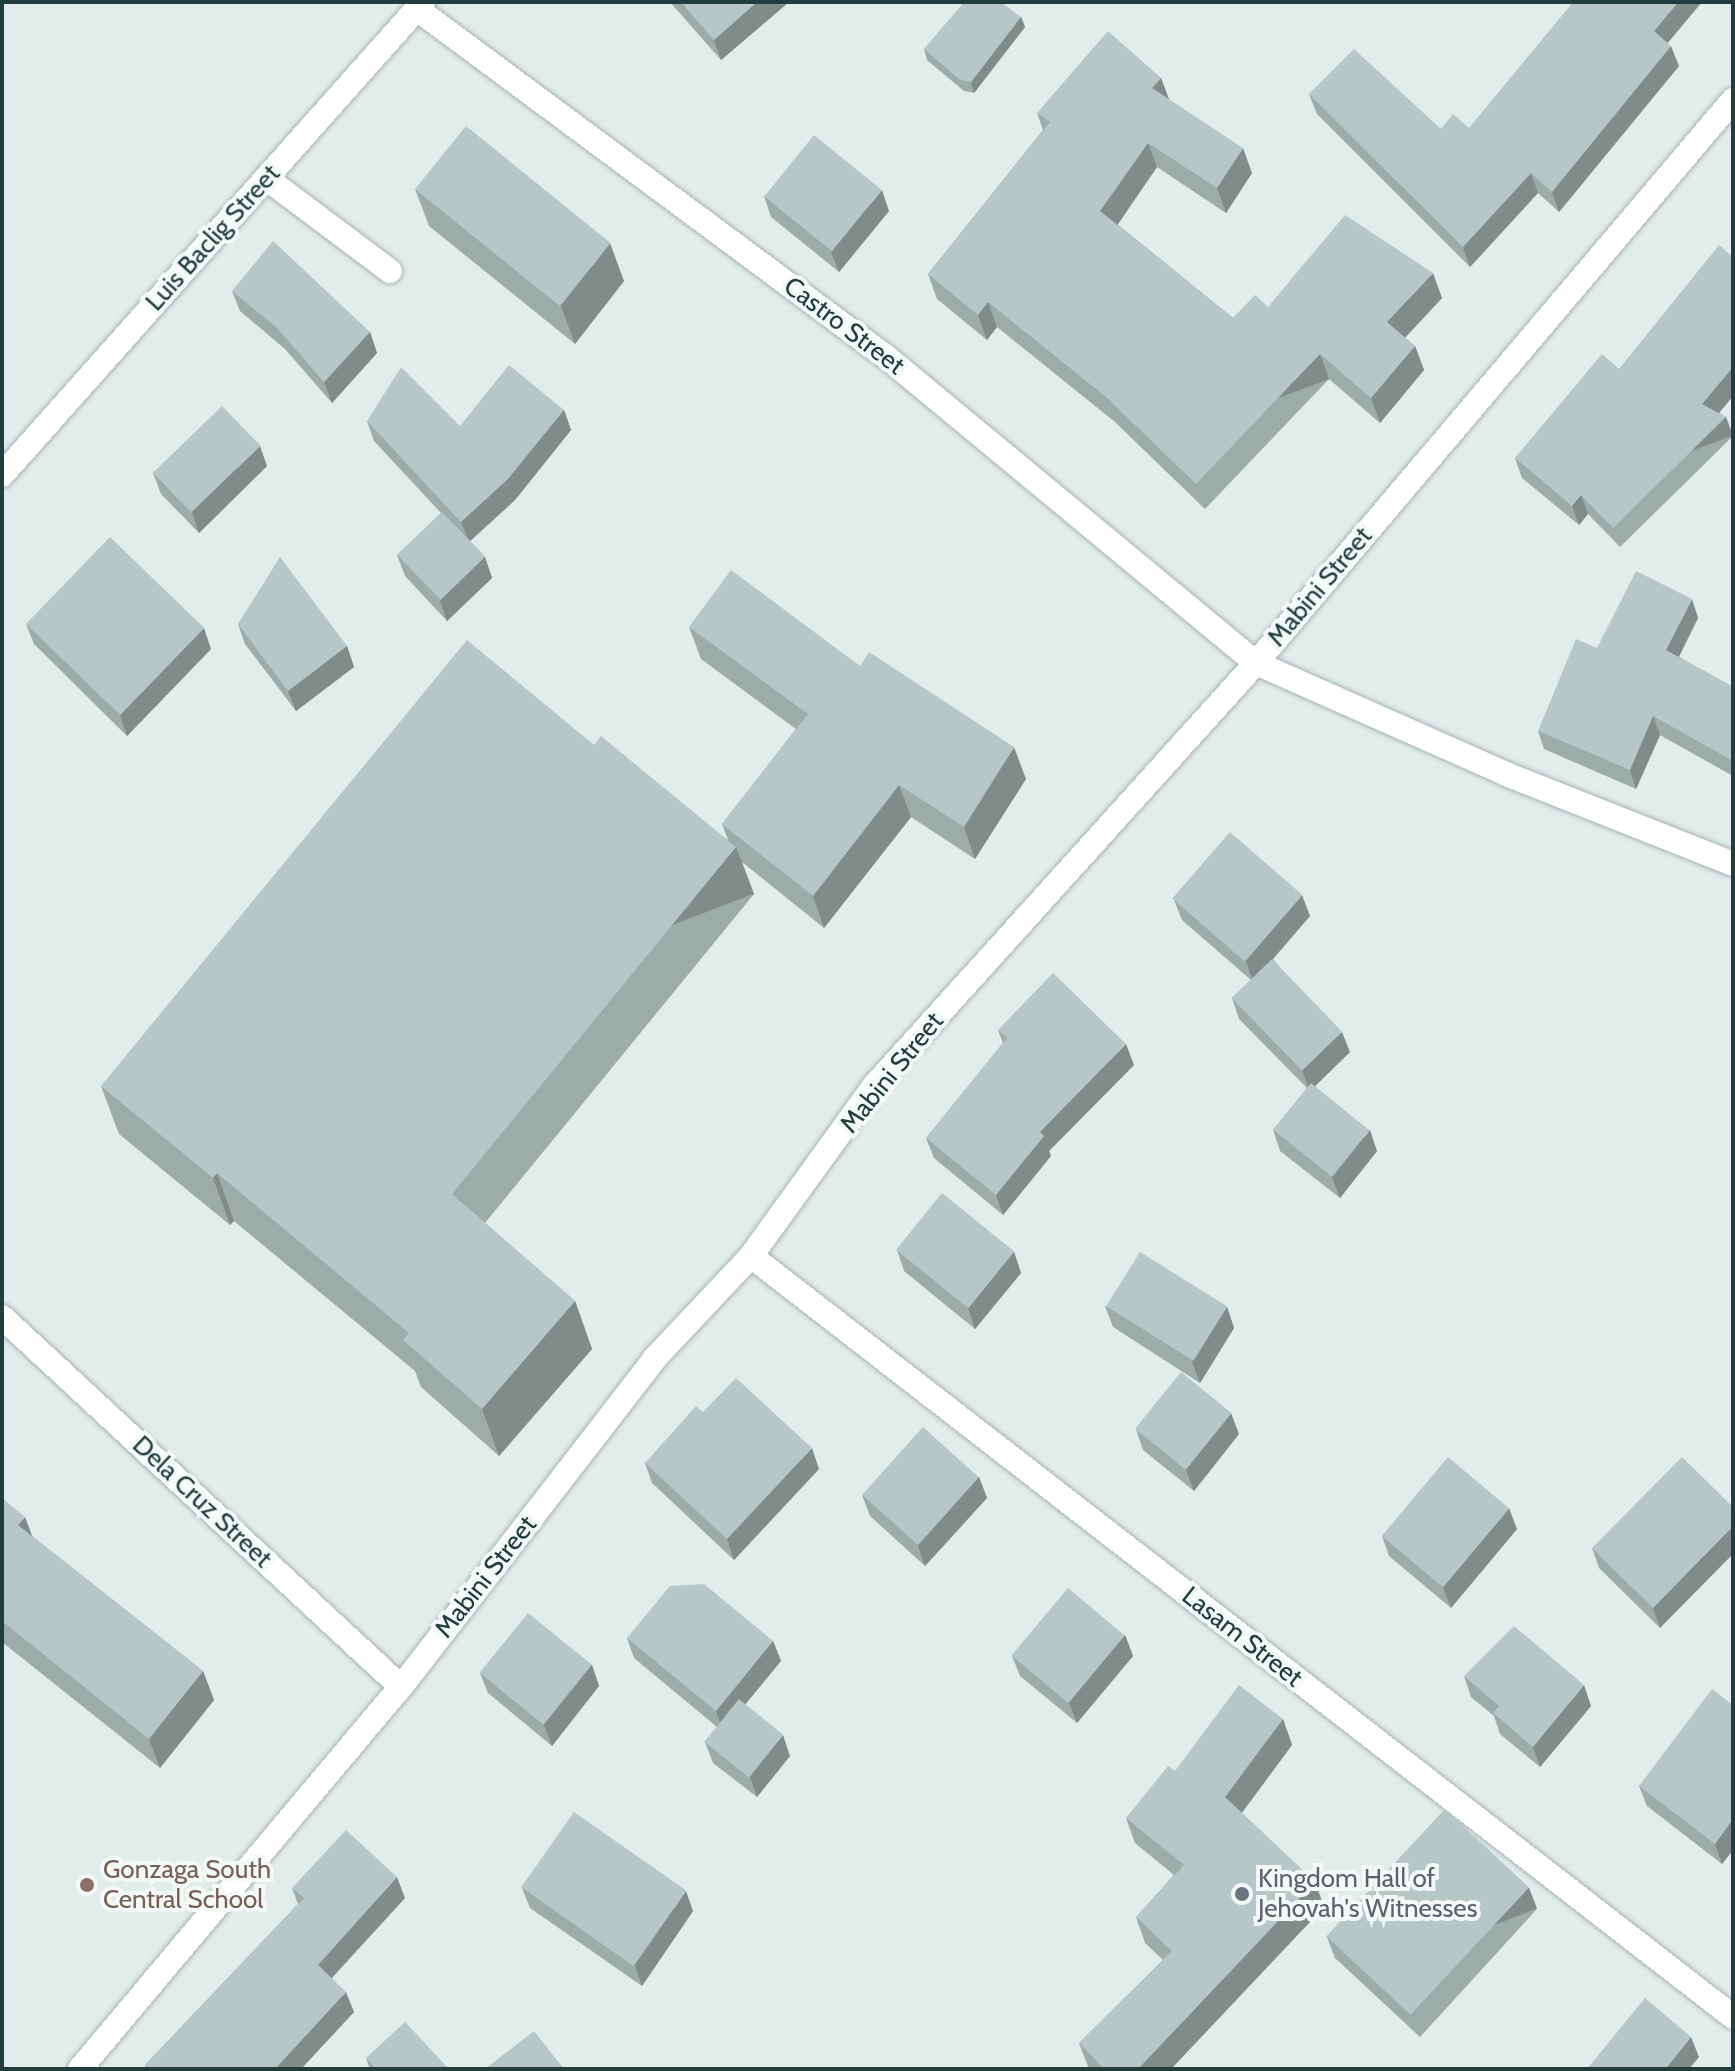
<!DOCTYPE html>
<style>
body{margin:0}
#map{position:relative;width:1735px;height:2071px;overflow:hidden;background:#e2eceb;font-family:Cabin,sans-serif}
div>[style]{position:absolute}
.roads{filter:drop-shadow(0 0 2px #a4b4b4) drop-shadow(0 0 2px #a4b4b4)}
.service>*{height:24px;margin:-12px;padding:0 12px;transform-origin:12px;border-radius:12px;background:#fff}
.minor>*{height:24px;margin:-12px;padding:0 12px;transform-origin:12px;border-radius:12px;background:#fff}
.tertiary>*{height:24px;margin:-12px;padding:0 12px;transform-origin:12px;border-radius:12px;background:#fff}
.wall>*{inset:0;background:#9daba9}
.shaded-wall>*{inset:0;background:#808b8a;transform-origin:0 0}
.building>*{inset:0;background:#b7c7c5;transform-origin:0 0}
.dots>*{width:22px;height:22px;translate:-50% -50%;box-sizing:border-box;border:4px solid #f2f9f7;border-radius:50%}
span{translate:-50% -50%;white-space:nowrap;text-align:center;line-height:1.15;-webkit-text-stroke:8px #f2f9f7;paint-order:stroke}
.street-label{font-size:26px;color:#213d3e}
.education-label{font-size:26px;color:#785e54}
.left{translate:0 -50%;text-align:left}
.worship-label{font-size:26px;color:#5b616d}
.frame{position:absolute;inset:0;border:4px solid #213d3e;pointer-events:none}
</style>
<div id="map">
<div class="roads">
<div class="service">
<i style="left:266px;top:178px;width:155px;rotate:36.9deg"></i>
</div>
<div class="minor">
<i style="left:417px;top:9px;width:583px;rotate:36.56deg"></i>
<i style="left:885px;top:356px;width:482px;rotate:39.6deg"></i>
<i style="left:1256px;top:663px;width:274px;rotate:23.9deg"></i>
<i style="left:1506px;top:774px;width:244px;rotate:21.6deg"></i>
<i style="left:751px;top:1256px;width:1242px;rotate:37.77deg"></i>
<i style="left:2px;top:1317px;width:544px;rotate:42.84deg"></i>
<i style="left:80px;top:2069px;width:499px;rotate:-50deg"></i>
<i style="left:401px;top:1687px;width:416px;rotate:-52.3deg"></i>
<i style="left:655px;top:1358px;width:140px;rotate:-46.7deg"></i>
<i style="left:751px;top:1256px;width:211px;rotate:-54.1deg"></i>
<i style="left:875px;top:1085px;width:569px;rotate:-47.92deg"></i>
<i style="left:1256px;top:663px;width:738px;rotate:-49.73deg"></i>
</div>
<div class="tertiary">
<i style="left:2px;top:475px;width:633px;rotate:-48.33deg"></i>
</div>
</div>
<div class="wall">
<i style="clip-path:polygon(670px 2px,789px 2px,721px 60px)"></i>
<i style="clip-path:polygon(1021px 17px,1025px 27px,974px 93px,964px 91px,927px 60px,924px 49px)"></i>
<i style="clip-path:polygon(1668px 43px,1679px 66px,1559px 212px,1538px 193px,1470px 267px,1317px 114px,1309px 94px,1441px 129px,1469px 128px)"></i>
<i style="clip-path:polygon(1161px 78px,1169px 100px,1252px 173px,1226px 213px,1157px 167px,1117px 224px,1233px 318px,1268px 307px,1442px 298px,1405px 338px,1415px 346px,1424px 370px,1380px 423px,1329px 379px,1205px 509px,1115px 422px,997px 327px,987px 340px,937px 299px,928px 274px,1043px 130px,1037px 113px)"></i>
<i style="clip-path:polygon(415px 189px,624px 281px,575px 344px,429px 226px)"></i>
<i style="clip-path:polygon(764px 196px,889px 211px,839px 272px,771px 217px)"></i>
<i style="clip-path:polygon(1733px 257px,1733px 396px,1719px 413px,1726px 417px,1733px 436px,1620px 547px,1588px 514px,1579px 525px,1522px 478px,1515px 458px,1619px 369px)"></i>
<i style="clip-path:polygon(232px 291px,370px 332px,377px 353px,332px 403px,285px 349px,240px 311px)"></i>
<i style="clip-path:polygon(564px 410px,571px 430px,515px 500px,470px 541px,485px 557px,492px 578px,447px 621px,405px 576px,397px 555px,441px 513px,374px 441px,367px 421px,460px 426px)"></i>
<i style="clip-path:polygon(267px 466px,199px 533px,161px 494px,153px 473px)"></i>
<i style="clip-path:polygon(1698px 618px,1679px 657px,1733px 687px,1733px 776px,1660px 735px,1636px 789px,1544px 749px,1538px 731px,1597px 648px)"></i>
<i style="clip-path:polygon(26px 624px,211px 649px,127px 736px,34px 644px)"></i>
<i style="clip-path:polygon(238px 624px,347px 646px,354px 667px,296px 711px,245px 644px)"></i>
<i style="clip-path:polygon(689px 627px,860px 666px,1026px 779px,975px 859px,911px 817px,824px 928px,742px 862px,754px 894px,485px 1223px,575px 1301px,592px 1349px,499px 1456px,421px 1387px,415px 1371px,234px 1221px,230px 1225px,119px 1134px,101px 1086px,594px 745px,728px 840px,722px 824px,796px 729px,701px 659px)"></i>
<i style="clip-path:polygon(1174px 900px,1310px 916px,1273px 959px,1350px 1052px,1315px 1086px,1377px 1151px,1340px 1198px,1280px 1151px,1273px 1130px,1307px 1088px,1239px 1019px,1232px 998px,1251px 980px,1182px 920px)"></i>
<i style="clip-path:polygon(998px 1030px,1134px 1065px,1049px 1151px,1051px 1156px,1003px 1215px,934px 1158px,926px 1138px,1003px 1043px)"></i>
<i style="clip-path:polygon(897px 1250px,1014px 1252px,1021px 1273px,975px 1329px,904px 1271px)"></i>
<i style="clip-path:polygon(1105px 1306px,1227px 1307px,1234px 1328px,1200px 1383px,1113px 1327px)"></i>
<i style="clip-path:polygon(703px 1412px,819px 1469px,734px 1560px,652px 1483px,645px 1463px)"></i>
<i style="clip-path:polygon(1136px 1429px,1239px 1434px,1194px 1491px,1143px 1450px)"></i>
<i style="clip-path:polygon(979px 1477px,987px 1498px,925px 1566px,870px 1516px,862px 1495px)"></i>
<i style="clip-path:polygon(2px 1498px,32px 1536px,203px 1671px,214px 1700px,160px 1768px,2px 1642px)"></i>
<i style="clip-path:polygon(1733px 1507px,1660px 1628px,1599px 1568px,1592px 1548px)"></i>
<i style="clip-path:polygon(1517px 1529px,1451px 1608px,1389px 1556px,1382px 1536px)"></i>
<i style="clip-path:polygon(1125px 1635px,1133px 1656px,1077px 1723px,1020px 1676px,1012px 1656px)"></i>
<i style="clip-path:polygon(627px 1638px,773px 1641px,781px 1661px,745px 1705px,790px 1756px,757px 1797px,713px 1763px,705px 1742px,717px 1727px,634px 1658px)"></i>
<i style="clip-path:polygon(592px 1665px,599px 1686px,552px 1746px,488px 1693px,480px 1673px)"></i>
<i style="clip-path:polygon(1464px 1676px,1591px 1706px,1540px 1767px,1500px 1734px,1494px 1716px,1471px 1697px)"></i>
<i style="clip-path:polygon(1733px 1705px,1733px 1850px,1722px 1864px,1647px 1806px,1639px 1786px)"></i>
<i style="clip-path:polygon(1283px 1719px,1292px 1745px,1242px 1813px,1315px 1882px,1324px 1907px,1171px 2069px,1089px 2069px,1079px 2043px,1163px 1960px,1145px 1943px,1136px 1917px,1174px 1875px,1135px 1843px,1126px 1818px,1175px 1771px)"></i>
<i style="clip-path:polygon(292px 1888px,405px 1898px,332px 1978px,354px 2012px,301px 2069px,147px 2069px,145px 2065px,298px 1904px)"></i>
<i style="clip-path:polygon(522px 1888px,693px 1911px,642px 1986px,530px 1908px)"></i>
<i style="clip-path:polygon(1529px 1888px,1537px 1909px,1420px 2037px,1335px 1958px,1327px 1937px)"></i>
<i style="clip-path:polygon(366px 2058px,449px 2069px,370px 2069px)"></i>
</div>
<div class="shaded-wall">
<i style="clip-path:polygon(757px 2px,789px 2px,721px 60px,714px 40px)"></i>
<i style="clip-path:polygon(1678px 2px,1702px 2px,1661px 51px,1654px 31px)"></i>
<i style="clip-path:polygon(1021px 17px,1025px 27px,974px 93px,971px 82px)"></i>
<i style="clip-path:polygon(1671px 46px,1679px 66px,1559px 212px,1552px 192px)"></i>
<i style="clip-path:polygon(1161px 78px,1170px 102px,1152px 88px)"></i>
<i style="clip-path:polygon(1148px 143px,1157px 167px,1110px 236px,1100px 211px)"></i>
<i style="clip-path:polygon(1243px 148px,1252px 173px,1226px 213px,1217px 188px)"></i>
<i style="clip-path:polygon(1531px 173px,1538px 193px,1470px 267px,1463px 247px)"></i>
<i style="clip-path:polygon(882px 190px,889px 211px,839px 272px,831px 252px)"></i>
<i style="clip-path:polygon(610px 243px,624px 281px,575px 344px,561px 306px)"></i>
<i style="clip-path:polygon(1433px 273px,1442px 298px,1396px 347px,1387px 322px)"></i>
<i style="clip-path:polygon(988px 302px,997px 327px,987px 340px,978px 315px)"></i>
<i style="clip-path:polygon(370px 332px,377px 353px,332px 403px,324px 382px)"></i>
<i style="clip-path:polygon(1415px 346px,1424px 370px,1380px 423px,1371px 398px)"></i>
<i style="left:1320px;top:354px;width:27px;height:180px;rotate:70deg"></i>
<i style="clip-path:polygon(1733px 367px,1733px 396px,1710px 424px,1702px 404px)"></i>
<i style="clip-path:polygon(564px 410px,571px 430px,515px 500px,469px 542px,461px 522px)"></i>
<i style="left:1726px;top:417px;width:20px;height:158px;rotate:70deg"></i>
<i style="clip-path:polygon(260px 446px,267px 466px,199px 533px,192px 512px)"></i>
<i style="clip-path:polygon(1581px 495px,1588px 514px,1579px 525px,1572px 506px)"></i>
<i style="clip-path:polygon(485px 557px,492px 578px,447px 621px,440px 601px)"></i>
<i style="clip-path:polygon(1692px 599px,1698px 618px,1673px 668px,1666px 650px)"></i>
<i style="clip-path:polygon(204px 628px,211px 649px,127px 736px,120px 715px)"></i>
<i style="clip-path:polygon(347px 646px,354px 667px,296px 711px,288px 691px)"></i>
<i style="clip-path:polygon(1653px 716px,1660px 735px,1636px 789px,1630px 770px)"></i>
<i style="clip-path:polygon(1014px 747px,1026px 779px,975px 859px,964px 827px)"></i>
<i style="clip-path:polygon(899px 785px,911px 817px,824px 928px,813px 896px)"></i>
<i style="left:736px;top:847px;width:50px;height:448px;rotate:69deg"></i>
<i style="clip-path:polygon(1302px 895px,1310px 916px,1253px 982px,1246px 961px)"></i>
<i style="clip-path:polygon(1342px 1032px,1350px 1052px,1310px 1091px,1302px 1071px)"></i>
<i style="clip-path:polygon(1126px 1044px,1134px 1065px,1049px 1151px,1051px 1156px,1003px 1215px,996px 1195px,1040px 1132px)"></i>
<i style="clip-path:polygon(1370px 1130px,1377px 1151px,1340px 1198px,1332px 1178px)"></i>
<i style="clip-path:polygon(217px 1173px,234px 1221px,230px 1225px,213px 1178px)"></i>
<i style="clip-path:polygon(1014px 1252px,1021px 1273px,975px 1329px,968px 1308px)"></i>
<i style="clip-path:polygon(575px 1301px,592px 1349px,499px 1456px,482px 1409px)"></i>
<i style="clip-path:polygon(1227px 1307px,1234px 1328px,1200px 1383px,1192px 1362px)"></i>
<i style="clip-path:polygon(1231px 1413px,1239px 1434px,1194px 1491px,1186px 1470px)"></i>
<i style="clip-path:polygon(812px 1448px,819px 1469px,734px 1560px,727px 1539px)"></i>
<i style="clip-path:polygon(979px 1477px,987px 1498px,925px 1566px,918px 1546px)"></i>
<i style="clip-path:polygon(1509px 1508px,1517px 1529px,1451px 1608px,1443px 1587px)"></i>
<i style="clip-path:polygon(25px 1517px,36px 1546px,18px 1525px)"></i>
<i style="clip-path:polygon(1733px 1526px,1733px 1554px,1660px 1628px,1653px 1608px)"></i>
<i style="clip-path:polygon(1125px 1635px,1133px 1656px,1077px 1723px,1069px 1703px)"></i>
<i style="clip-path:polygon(773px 1641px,781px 1661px,723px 1731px,716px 1711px)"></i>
<i style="clip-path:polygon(592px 1665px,599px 1686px,552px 1746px,544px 1725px)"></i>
<i style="clip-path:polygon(203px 1671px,214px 1700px,160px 1768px,149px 1739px)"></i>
<i style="clip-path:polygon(1584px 1685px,1591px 1706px,1540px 1767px,1533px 1747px)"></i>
<i style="clip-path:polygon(1283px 1719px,1292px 1745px,1234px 1823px,1225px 1797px)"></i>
<i style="clip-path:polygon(783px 1735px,790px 1756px,757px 1797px,750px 1777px)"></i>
<i style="clip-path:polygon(1733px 1819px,1733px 1850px,1722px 1864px,1715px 1844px)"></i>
<i style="clip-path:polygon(397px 1877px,405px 1898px,325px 1985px,318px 1965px)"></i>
<i style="clip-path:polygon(1315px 1882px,1324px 1907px,1171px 2069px,1138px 2069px)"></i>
<i style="left:1529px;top:1888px;width:22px;height:174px;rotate:69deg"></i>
<i style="clip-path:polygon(686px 1891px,693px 1911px,642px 1986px,635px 1965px)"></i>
<i style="clip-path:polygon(346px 1992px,354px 2012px,301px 2069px,275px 2069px)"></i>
<i style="clip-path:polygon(1691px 2037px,1699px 2057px,1689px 2069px,1666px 2069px,1666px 2068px)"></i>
</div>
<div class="building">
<i style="clip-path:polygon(681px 2px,757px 2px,714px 40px)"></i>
<i style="clip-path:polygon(964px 2px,1001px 2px,1021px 17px,971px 82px,960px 80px,924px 49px)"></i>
<i style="clip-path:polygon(1573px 2px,1678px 2px,1654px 31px,1671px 46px,1552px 192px,1531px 173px,1463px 247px,1309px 94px,1354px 49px,1441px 129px,1453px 114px,1469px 128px)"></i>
<i style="clip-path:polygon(1108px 31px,1161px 78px,1152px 88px,1243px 148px,1217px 188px,1148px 143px,1100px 211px,1233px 318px,1255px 295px,1268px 307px,1345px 215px,1433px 273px,1387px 322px,1415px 346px,1371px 398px,1320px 354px,1196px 484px,1106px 397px,988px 302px,978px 315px,928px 274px,1050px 122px,1037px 113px)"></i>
<i style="left:466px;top:126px;width:186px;height:81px;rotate:39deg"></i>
<i style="left:814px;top:135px;width:87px;height:79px;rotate:39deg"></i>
<i style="clip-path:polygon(273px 241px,370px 332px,324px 382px,277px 328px,232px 291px)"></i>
<i style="clip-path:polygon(1719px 245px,1733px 257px,1733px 367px,1702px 404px,1726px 417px,1613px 528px,1581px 495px,1572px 506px,1515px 458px,1602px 354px,1619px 369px)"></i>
<i style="clip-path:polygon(509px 365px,564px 410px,508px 479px,461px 522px,367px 421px,401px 367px,460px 426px)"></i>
<i style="left:222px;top:406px;width:55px;height:96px;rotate:46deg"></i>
<i style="left:442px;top:512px;width:62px;height:62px;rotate:46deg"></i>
<i style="left:110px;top:537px;width:131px;height:121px;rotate:44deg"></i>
<i style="clip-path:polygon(280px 557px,347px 646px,288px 691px,238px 624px)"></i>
<i style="clip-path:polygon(731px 570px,860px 666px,869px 652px,1014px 747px,964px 827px,899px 785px,813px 896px,722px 824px,808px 714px,689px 627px)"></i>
<i style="clip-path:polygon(1636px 571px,1692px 599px,1666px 650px,1733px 687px,1733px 761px,1653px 716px,1630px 770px,1538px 731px,1576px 639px,1597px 648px)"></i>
<i style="clip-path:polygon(467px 640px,594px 745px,601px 736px,736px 847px,452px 1194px,575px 1301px,482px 1409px,403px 1340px,409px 1333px,217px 1173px,213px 1178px,101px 1086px)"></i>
<i style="left:1230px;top:832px;width:96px;height:88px;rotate:41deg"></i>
<i style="left:1272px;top:959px;width:101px;height:56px;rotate:46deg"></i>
<i style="clip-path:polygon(1053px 973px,1126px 1044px,1040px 1132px,1044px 1136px,996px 1195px,926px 1138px,1007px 1038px,998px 1030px)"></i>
<i style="left:1311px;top:1083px;width:75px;height:60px;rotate:39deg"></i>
<i style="left:942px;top:1193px;width:93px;height:73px;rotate:39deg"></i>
<i style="left:1140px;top:1252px;width:103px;height:64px;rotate:32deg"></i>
<i style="left:1181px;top:1372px;width:65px;height:73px;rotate:39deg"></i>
<i style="clip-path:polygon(736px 1378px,812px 1448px,727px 1539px,645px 1463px,696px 1406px,703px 1412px)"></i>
<i style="left:923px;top:1427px;width:75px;height:91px;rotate:42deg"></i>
<i style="left:1448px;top:1457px;width:80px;height:103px;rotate:40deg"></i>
<i style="clip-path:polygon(1682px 1457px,1733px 1507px,1733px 1526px,1653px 1608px,1592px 1548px)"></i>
<i style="clip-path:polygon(2px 1498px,25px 1517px,18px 1525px,203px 1671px,149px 1739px,2px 1621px)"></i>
<i style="clip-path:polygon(704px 1584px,773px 1641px,716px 1711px,627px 1638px,670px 1586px)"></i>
<i style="left:1068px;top:1588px;width:74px;height:88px;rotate:40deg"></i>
<i style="left:528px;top:1613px;width:82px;height:77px;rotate:39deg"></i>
<i style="clip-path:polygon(1514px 1626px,1584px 1685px,1533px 1747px,1493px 1713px,1499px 1706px,1464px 1676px)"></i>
<i style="clip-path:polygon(1239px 1685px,1283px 1719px,1225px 1797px,1315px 1882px,1138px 2069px,1104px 2069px,1079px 2043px,1172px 1951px,1136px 1917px,1184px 1865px,1126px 1818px,1168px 1766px,1175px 1771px)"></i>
<i style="clip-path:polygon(1712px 1689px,1733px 1705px,1733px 1819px,1715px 1844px,1639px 1786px)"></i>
<i style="left:739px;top:1699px;width:57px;height:55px;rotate:39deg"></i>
<i style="left:1445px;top:1809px;width:115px;height:174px;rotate:43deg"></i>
<i style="left:574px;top:1812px;width:137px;height:92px;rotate:35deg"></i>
<i style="clip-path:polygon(346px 1830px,397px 1877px,318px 1965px,346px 1992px,275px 2069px,150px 2069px,145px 2065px,304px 1898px,292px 1888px)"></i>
<i style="clip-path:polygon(1645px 1998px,1691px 2037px,1666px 2068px,1668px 2069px,1587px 2069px)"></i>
<i style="clip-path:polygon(405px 2022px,449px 2069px,376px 2069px,366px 2058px)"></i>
<i style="clip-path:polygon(534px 2031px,564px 2069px,485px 2069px)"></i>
</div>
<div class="dots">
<i style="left:87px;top:1885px;background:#8d6e63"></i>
<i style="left:1242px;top:1894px;background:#6b7280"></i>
</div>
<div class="street-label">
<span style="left:213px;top:238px;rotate:-48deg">Luis Baclig Street</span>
<span style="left:844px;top:326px;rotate:37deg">Castro Street</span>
<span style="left:1320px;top:587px;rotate:-50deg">Mabini Street</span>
<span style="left:892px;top:1073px;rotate:-51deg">Mabini Street</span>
<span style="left:202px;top:1502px;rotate:43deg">Dela Cruz Street</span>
<span style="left:486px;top:1577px;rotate:-52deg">Mabini Street</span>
<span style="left:1242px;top:1637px;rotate:38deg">Lasam Street</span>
</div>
<div class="education-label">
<span class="left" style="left:103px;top:1885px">Gonzaga South<br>Central School</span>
</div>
<div class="worship-label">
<span class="left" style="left:1258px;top:1894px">Kingdom Hall of<br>Jehovah's Witnesses</span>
</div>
<div class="frame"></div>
</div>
